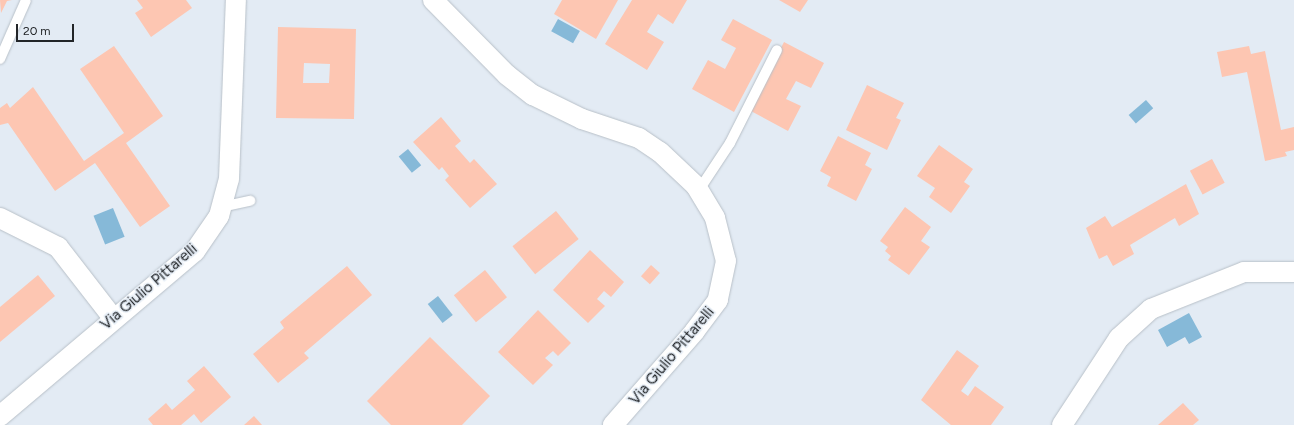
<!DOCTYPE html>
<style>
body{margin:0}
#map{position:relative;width:1294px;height:425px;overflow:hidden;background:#e3ebf4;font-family:Figtree,sans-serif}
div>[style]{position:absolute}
.water>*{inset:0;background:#86b9d8;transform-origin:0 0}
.building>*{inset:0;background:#fdc6b2;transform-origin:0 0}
.roads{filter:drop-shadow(0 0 1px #b8c0c8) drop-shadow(0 0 1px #b8c0c8)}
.service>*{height:10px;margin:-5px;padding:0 5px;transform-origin:5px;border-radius:5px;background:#fff}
.minor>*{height:20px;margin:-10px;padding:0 10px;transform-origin:10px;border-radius:10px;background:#fff}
span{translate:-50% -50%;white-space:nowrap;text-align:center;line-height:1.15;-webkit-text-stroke:3px #e3ebf4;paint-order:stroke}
.street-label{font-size:15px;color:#222528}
.scale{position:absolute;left:16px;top:24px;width:58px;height:18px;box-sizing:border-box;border:2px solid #222528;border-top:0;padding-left:5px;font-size:12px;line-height:14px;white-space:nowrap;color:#222528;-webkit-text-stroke:3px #e3ebf4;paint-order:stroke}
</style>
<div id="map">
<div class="water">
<i style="left:558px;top:19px;width:25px;height:14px;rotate:29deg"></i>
<i style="left:1146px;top:100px;width:11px;height:23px;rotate:49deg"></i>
<i style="left:408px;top:149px;width:21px;height:12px;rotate:51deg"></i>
<i style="left:113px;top:208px;width:31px;height:21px;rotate:68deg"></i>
<i style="left:438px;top:296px;width:24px;height:13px;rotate:52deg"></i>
<i style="clip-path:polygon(1189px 313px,1202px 337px,1189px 344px,1185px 337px,1167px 347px,1158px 330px)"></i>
</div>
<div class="building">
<i style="clip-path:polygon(0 0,12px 0,7px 1px,1px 13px)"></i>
<i style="clip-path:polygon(137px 0,186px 0,192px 8px,151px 37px,135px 13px,143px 8px)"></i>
<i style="clip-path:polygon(562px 0,618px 0,596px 39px,554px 14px)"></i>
<i style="clip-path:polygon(632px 0,687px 0,673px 24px,658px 14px,647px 32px,664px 42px,647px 70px,605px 44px)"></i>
<i style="clip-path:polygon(779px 0,808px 0,800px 12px)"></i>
<i style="clip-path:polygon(733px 19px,772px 40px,734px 112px,692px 89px,708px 60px,725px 69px,736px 48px,721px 40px)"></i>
<i style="clip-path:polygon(evenodd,278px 27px,356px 29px,354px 119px,276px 118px,278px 27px,304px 63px,330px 64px,329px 83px,303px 83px,304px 63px)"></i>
<i style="clip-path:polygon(784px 42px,824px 63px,811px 88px,796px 81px,786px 99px,801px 106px,788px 131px,749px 110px)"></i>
<i style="clip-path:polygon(114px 46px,163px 116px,126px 143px,170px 206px,140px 227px,95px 163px,55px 191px,8px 123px,0 125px,0 108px,7px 103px,10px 108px,33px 87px,84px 161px,124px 133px,80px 69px)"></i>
<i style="clip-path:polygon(1249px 46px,1251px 54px,1265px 51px,1281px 130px,1294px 127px,1294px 150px,1285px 152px,1287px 156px,1265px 161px,1247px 72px,1222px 77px,1217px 52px)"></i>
<i style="clip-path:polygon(867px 85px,904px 103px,896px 118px,901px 120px,887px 150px,846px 130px)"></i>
<i style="clip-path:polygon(441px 117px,461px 141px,455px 146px,470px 163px,474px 159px,497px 184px,470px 208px,445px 180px,449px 176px,442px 167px,439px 170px,413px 142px)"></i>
<i style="clip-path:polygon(838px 136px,871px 153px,865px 165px,872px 169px,856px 201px,827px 186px,831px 177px,820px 171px)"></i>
<i style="clip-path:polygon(939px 145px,973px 169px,964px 182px,970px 186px,951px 213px,929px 197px,935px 188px,917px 176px)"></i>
<i style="left:1212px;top:159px;width:27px;height:25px;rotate:62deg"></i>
<i style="clip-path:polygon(1186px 184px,1199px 214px,1179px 226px,1175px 218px,1130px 245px,1134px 254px,1113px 266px,1107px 255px,1099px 259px,1086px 228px,1105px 216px,1112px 227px)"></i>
<i style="clip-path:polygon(905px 207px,931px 227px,921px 241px,930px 247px,909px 275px,888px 260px,891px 256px,885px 251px,888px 247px,880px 241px)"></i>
<i style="left:556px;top:211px;width:36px;height:56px;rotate:51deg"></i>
<i style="clip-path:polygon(590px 250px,624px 282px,611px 297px,604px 291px,597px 299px,605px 306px,588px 323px,553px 290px)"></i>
<i style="left:651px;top:265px;width:12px;height:15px;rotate:42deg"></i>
<i style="clip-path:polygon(347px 266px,372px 295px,304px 353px,309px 358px,278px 383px,253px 354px,284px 328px,280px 322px)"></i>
<i style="left:485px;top:270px;width:35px;height:40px;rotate:51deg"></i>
<i style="clip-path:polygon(38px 275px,55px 296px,0 342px,0 307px)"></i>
<i style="clip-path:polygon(538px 310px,571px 343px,558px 356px,553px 351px,545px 358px,553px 365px,533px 385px,498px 352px)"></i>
<i style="clip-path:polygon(430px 337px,490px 396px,462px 425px,391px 425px,367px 401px)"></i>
<i style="clip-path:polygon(957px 350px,979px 366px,961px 391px,968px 396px,975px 386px,1004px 407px,991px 425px,951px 425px,921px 400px)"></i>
<i style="clip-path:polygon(204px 366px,231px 397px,201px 423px,194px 414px,181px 425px,153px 425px,148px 419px,166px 403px,172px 410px,195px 390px,187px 381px)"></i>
<i style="clip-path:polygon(1183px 403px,1199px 420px,1193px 425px,1158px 425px)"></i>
<i style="clip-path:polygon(254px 416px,262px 425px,244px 425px)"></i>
</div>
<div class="roads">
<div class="service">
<i style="left:0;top:59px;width:64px;rotate:-66.2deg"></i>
<i style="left:699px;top:190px;width:56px;rotate:-56.6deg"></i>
<i style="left:730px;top:143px;width:104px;rotate:-63.2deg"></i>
<i style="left:221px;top:207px;width:30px;rotate:-12deg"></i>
</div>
<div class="minor">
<i style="left:433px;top:0;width:105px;rotate:45.4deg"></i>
<i style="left:507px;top:75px;width:33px;rotate:38deg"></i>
<i style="left:533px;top:95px;width:55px;rotate:26.1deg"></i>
<i style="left:582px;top:119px;width:60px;rotate:18.4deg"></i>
<i style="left:639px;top:138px;width:25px;rotate:34deg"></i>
<i style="left:660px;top:152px;width:50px;rotate:43.4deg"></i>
<i style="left:696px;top:186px;width:37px;rotate:59deg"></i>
<i style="left:715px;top:218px;width:44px;rotate:75.7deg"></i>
<i style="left:726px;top:261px;width:40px;rotate:102deg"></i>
<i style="left:718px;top:300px;width:39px;rotate:127deg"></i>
<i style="left:695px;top:331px;width:125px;rotate:131.1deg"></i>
<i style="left:0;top:218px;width:65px;rotate:26.6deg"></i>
<i style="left:58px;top:247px;width:90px;rotate:52.2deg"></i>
<i style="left:0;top:416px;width:255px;rotate:-40.2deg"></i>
<i style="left:195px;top:251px;width:42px;rotate:-55.6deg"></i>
<i style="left:219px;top:216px;width:38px;rotate:-75deg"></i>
<i style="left:229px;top:179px;width:179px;rotate:-87.8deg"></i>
<i style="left:1062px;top:425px;width:104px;rotate:-56.8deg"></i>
<i style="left:1119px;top:338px;width:43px;rotate:-42.2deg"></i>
<i style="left:1151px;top:309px;width:100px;rotate:-21.7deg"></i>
<i style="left:1244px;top:272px;width:50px"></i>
</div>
</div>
<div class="street-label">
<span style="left:149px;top:287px;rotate:-41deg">Via Giulio Pittarelli</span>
<span style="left:672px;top:356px;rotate:-50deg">Via Giulio Pittarelli</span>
</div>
<div class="scale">20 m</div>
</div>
